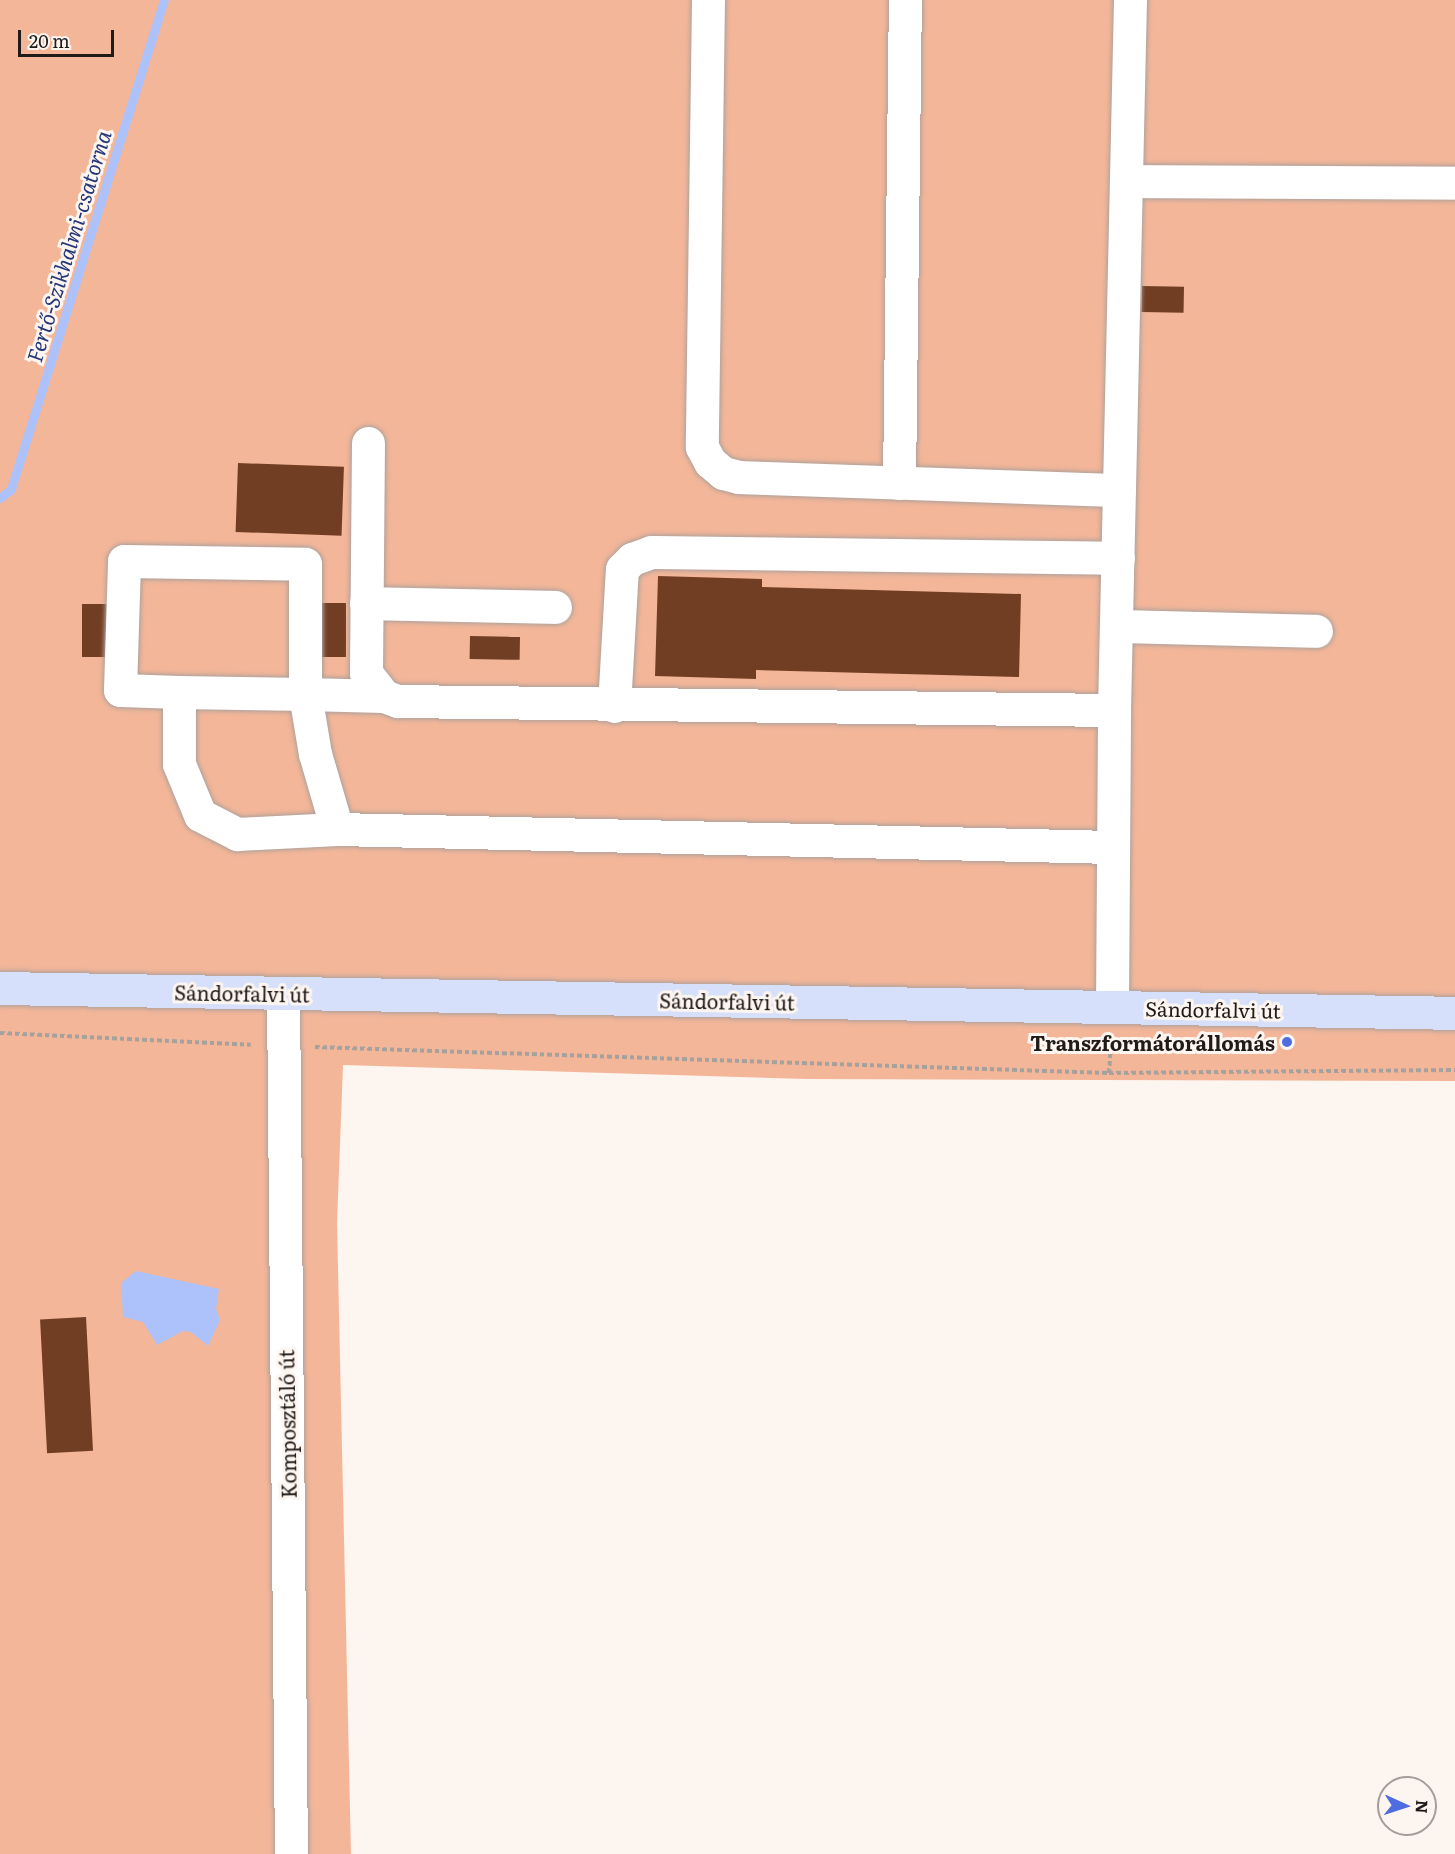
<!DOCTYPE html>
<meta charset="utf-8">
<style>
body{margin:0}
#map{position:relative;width:1455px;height:1854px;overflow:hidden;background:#fdf5f0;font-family:Literata,serif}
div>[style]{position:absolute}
.green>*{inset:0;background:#f3b699}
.water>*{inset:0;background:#adc2fa}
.stream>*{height:9px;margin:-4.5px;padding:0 4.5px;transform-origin:4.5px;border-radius:4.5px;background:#adc2fa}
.building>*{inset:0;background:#723e23;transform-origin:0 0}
.path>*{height:4px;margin-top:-2px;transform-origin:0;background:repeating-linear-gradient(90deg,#a7a19d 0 4.5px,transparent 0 7.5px)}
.roads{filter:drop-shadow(0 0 2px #aea19b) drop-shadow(0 0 2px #aea19b)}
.minor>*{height:33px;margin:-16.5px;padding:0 16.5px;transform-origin:16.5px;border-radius:16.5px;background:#fff}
.major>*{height:33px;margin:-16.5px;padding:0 16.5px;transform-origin:16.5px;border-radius:16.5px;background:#d7e0fa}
.dots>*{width:16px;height:16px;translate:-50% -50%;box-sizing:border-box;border:3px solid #fdf5f0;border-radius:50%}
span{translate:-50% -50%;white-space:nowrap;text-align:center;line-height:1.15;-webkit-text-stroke:6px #fdf5f0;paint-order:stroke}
.street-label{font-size:20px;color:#1f1b18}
.poi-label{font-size:20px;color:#1f1b18;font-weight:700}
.right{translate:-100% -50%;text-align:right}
.water-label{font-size:21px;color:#253778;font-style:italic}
.north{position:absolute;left:1377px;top:1776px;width:60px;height:60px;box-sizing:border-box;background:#fdf5f0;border:2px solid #a49e9a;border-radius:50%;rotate:93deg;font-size:16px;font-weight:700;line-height:24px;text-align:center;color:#1f1b18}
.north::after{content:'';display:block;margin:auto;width:21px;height:27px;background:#4d6de1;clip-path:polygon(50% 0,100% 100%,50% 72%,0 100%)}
.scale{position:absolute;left:18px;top:30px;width:96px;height:27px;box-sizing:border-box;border:3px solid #1f1b18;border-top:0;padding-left:8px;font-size:18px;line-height:21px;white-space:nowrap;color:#1f1b18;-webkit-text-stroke:4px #fdf5f0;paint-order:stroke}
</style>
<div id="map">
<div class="green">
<i style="clip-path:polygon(0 0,1455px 0,1455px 1081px,807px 1079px,343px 1065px,337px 1223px,351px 1854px,0 1854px)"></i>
</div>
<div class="water">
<i style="clip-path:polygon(136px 1271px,219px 1289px,216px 1309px,220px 1320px,208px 1346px,191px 1332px,183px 1331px,157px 1345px,143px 1322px,123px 1317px,121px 1283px)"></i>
</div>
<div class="stream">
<i style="left:0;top:498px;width:14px;rotate:-39deg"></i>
<i style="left:11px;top:489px;width:512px;rotate:-72.63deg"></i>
</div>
<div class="building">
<i style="left:1142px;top:286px;width:42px;height:26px;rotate:1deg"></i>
<i style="left:238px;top:463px;width:106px;height:69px;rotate:2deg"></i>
<i style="clip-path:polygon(658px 576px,762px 579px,762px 587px,1021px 594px,1019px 677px,756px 670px,756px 679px,655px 676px)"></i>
<i style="left:317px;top:603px;width:29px;height:54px"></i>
<i style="left:82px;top:604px;width:28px;height:53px"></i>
<i style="left:470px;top:636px;width:50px;height:23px;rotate:1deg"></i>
<i style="left:86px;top:1317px;width:134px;height:46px;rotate:87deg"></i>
</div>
<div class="path">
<i style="left:0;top:1033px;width:251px;rotate:2.7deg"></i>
<i style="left:315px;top:1047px;width:794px;rotate:1.88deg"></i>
<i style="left:1109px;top:1073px;width:346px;rotate:-0.5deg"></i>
<i style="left:1109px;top:1073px;width:32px;rotate:-86deg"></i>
</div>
<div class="roads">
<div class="minor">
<i style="left:708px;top:0;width:447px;rotate:90.8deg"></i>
<i style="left:702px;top:447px;width:17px;rotate:62deg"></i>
<i style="left:710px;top:462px;width:17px;rotate:40deg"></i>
<i style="left:723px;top:473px;width:16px;rotate:14deg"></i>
<i style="left:739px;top:477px;width:380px;rotate:2deg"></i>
<i style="left:1126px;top:181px;width:329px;rotate:0.3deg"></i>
<i style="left:368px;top:443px;width:230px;rotate:90.5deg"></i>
<i style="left:366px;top:673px;width:29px;rotate:52deg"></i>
<i style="left:384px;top:696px;width:15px;rotate:20deg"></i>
<i style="left:398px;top:701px;width:716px;rotate:0.72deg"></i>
<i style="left:899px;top:483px;width:483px;rotate:-89.3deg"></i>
<i style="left:366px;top:603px;width:189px;rotate:1.2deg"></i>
<i style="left:1116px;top:626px;width:200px;rotate:1.4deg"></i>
<i style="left:179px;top:692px;width:59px;rotate:-178.1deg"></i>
<i style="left:120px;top:690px;width:129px;rotate:-88.2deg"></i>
<i style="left:124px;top:561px;width:181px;rotate:0.9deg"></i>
<i style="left:305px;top:564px;width:130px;rotate:90deg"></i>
<i style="left:305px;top:694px;width:126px;rotate:-179.1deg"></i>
<i style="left:179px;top:692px;width:72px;rotate:90deg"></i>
<i style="left:179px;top:764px;width:55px;rotate:67.6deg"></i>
<i style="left:200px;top:815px;width:42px;rotate:27.2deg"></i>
<i style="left:237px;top:834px;width:100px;rotate:-2.9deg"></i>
<i style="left:337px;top:829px;width:776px;rotate:1.33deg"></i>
<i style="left:614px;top:706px;width:137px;rotate:-86.7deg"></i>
<i style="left:622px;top:569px;width:14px;rotate:-45deg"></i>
<i style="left:632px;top:559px;width:20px;rotate:-20deg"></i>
<i style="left:651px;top:552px;width:467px;rotate:0.7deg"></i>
<i style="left:337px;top:829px;width:78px;rotate:-106.3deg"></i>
<i style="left:315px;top:754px;width:61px;rotate:-99.5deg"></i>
<i style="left:305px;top:694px;width:79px;rotate:1.5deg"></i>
<i style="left:283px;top:994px;width:860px;rotate:89.47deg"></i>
<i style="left:1112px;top:1007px;width:297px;rotate:-89.6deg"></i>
<i style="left:1114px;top:710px;width:710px;rotate:-88.71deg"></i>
</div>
<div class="major">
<i style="left:0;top:988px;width:1455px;rotate:0.98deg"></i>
</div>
</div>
<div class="dots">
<i style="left:1287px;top:1042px;background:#4d6de1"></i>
</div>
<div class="street-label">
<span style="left:242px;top:993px;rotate:1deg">Sándorfalvi út</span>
<span style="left:727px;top:1001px;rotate:1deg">Sándorfalvi út</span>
<span style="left:1213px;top:1009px;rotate:1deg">Sándorfalvi út</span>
<span style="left:287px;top:1424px;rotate:-91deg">Komposztáló út</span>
</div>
<div class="poi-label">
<span class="right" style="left:1275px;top:1042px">Transzformátorállomás</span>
</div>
<div class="water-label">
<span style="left:68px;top:246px;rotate:-73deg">Fertő-Szikhalmi-csatorna</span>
</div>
<div class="north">N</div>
<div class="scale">20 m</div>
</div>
